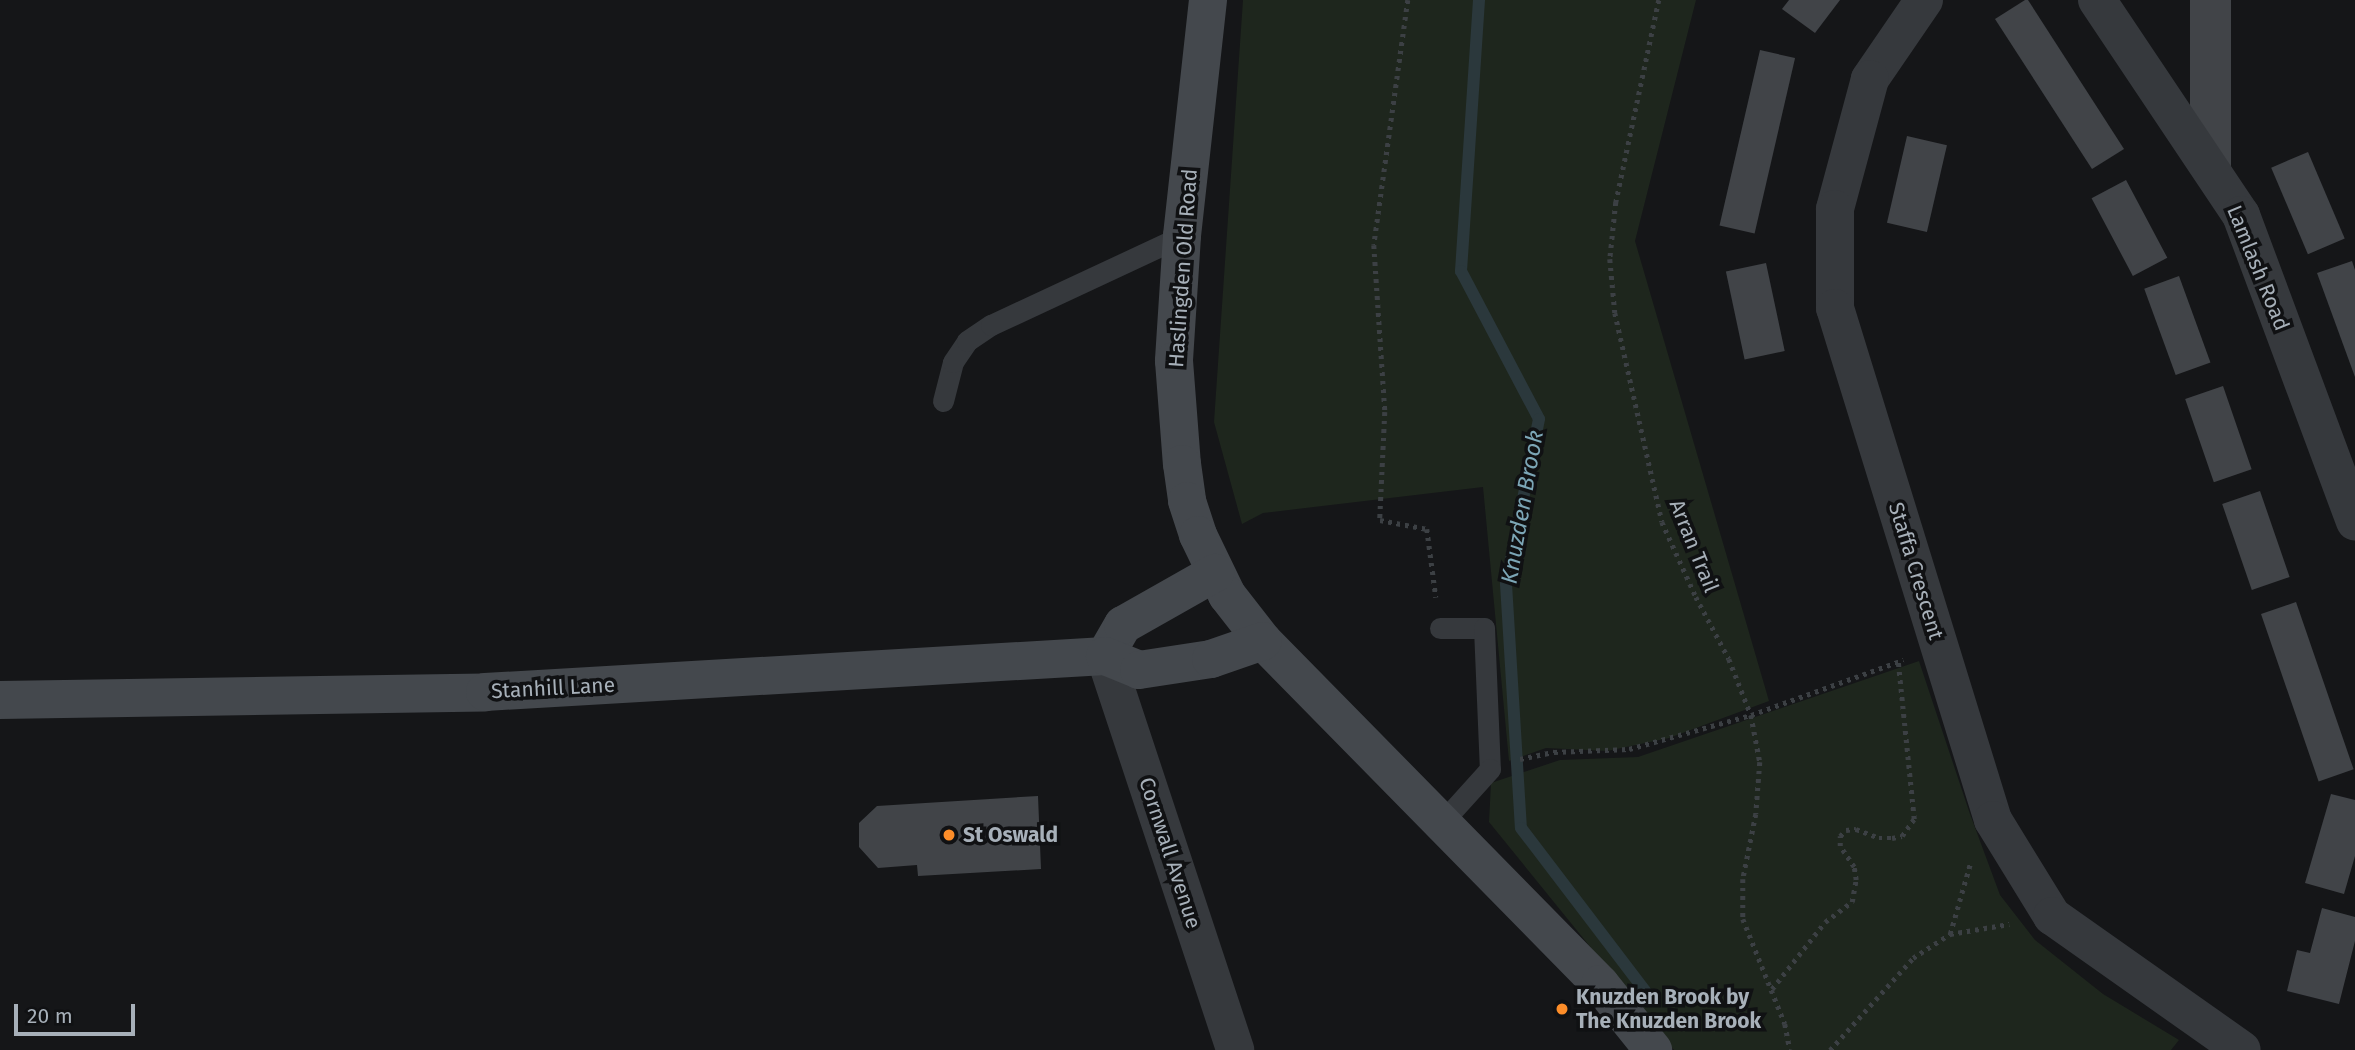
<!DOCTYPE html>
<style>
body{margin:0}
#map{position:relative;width:2355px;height:1050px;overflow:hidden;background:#151618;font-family:"Fira Sans",sans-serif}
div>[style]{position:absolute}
.green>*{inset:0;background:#1e261d}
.stream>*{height:12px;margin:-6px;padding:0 6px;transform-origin:6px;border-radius:6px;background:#2b383c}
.building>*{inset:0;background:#414448;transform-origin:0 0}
.path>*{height:4.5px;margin-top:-2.25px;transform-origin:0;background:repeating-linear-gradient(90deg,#3c4044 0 3.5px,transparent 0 8.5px)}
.service>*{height:21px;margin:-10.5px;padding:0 10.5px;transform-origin:10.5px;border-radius:10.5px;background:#36393d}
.minor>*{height:38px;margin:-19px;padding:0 19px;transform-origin:19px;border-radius:19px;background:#36393d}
.secondary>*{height:38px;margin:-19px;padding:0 19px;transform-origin:19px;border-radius:19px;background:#44484d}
.dots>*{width:19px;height:19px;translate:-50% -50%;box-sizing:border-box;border:4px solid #101113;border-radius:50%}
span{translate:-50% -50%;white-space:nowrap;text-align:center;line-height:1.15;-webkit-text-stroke:7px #101113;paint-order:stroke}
.street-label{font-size:21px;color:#a7b0b9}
.poi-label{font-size:21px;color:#a7b0b9;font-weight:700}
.left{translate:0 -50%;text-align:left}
.water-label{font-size:23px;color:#7ca6b6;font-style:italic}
.scale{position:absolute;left:14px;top:1004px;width:121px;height:32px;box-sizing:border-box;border:4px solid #a7b0b9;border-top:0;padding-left:9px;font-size:21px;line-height:24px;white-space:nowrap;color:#a7b0b9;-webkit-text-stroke:5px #101113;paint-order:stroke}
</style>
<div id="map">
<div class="green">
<i style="clip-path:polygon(1243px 0,1696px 0,1635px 241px,1769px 701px,1669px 738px,1607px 751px,1546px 748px,1509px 761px,1483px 487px,1263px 513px,1242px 524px,1214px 422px)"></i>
<i style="clip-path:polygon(1919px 661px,1970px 814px,2000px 895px,2035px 940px,2103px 994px,2179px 1040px,2171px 1050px,1674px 1050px,1489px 822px,1491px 783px,1560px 760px,1638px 757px)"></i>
</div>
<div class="stream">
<i style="left:1479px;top:0;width:272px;rotate:93.8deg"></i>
<i style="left:1461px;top:271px;width:167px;rotate:62.2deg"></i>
<i style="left:1539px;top:419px;width:168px;rotate:101.3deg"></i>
<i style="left:1506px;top:584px;width:244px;rotate:86.5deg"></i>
<i style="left:1521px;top:828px;width:205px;rotate:52.7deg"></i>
</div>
<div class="building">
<i style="clip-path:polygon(1789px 0,1840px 0,1815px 33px,1782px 9px)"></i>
<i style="clip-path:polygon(2025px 0,2028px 0,2124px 149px,2092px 169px,1995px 19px)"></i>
<i style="left:2190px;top:0;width:41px;height:171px"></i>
<i style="left:1760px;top:50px;width:36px;height:180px;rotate:13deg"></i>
<i style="left:1907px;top:136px;width:41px;height:89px;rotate:13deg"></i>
<i style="left:2308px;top:152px;width:94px;height:40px;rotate:67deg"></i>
<i style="left:2126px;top:180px;width:88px;height:39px;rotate:62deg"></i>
<i style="clip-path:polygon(2352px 261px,2355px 270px,2355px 377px,2317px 273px)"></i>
<i style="left:1766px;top:263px;width:90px;height:41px;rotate:78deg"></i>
<i style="left:2179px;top:276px;width:92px;height:37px;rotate:70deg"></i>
<i style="left:2223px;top:386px;width:88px;height:40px;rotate:71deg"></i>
<i style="left:2260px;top:491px;width:91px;height:40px;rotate:71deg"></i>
<i style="left:2296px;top:602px;width:177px;height:37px;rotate:71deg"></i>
<i style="clip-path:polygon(2331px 794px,2355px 800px,2355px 856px,2344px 894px,2305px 883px)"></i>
<i style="clip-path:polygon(1038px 796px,1041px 869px,918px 876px,917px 865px,878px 868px,859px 847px,859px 823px,877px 806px)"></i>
<i style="clip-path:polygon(2322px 908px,2355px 917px,2355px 941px,2339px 1004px,2287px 991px,2297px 950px,2310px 953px)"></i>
</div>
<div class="path">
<i style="left:1408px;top:0;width:247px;rotate:97.9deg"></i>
<i style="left:1374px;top:245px;width:167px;rotate:86.2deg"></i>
<i style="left:1385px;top:412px;width:108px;rotate:92.7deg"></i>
<i style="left:1380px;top:520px;width:48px;rotate:10.8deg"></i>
<i style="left:1427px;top:529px;width:69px;rotate:82.5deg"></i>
<i style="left:1659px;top:0;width:207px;rotate:102deg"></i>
<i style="left:1616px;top:202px;width:57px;rotate:96deg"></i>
<i style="left:1610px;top:259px;width:54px;rotate:84.7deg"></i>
<i style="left:1615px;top:313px;width:214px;rotate:77.3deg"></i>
<i style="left:1662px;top:522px;width:82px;rotate:65.6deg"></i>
<i style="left:1696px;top:597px;width:70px;rotate:62deg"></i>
<i style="left:1729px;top:659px;width:60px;rotate:68.6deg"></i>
<i style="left:1751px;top:715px;width:48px;rotate:79.2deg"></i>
<i style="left:1760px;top:762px;width:52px;rotate:94.4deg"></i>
<i style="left:1756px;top:814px;width:66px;rotate:101.3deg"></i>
<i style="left:1743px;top:879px;width:40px;rotate:90deg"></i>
<i style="left:1743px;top:919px;width:113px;rotate:68.2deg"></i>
<i style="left:1785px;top:1024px;width:26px;rotate:79deg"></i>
<i style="left:1520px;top:759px;width:35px;rotate:-12deg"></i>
<i style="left:1554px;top:752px;width:75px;rotate:-2.3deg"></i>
<i style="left:1629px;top:749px;width:127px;rotate:-15.6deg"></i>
<i style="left:1751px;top:715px;width:162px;rotate:-19.9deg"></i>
<i style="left:1950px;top:934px;width:76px;rotate:-74deg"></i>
<i style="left:1772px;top:989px;width:85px;rotate:-51.7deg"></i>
<i style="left:1825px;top:922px;width:34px;rotate:-37deg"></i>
<i style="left:1852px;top:902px;width:22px;rotate:-80deg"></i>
<i style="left:1856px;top:880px;width:13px;rotate:-99deg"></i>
<i style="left:1854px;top:867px;width:25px;rotate:-124deg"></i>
<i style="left:1840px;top:846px;width:10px;rotate:-90deg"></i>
<i style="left:1840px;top:836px;width:8px;rotate:-45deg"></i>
<i style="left:1846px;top:830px;width:10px;rotate:-6deg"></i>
<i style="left:1856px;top:829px;width:25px;rotate:21deg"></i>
<i style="left:1879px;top:838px;width:13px"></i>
<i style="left:1892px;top:838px;width:10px;rotate:-11deg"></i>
<i style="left:1902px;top:836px;width:21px;rotate:-55deg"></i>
<i style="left:1914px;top:819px;width:158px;rotate:-95.8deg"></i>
<i style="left:1830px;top:1050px;width:124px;rotate:-47.9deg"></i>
<i style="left:1913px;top:958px;width:44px;rotate:-33deg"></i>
<i style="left:1950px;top:934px;width:60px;rotate:-9.6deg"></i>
</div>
<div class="service">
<i style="left:943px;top:401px;width:40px;rotate:-75.6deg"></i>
<i style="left:953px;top:362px;width:25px;rotate:-56deg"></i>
<i style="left:967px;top:341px;width:29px;rotate:-34deg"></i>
<i style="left:991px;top:325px;width:211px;rotate:-25deg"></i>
<i style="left:1440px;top:628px;width:44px"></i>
<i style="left:1484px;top:628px;width:141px;rotate:87.6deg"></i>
<i style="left:1490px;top:769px;width:70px;rotate:132.1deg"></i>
</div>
<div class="minor">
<i style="left:1924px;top:0;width:96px;rotate:124.4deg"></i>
<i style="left:1870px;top:79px;width:135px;rotate:105.1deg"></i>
<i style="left:1835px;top:209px;width:99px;rotate:90deg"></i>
<i style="left:1835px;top:308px;width:536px;rotate:72.85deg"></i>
<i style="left:1993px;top:820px;width:113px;rotate:58.4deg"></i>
<i style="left:2052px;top:916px;width:232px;rotate:35.2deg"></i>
<i style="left:2097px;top:0;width:259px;rotate:56.2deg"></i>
<i style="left:2241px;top:215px;width:327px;rotate:69.6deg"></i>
<i style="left:1105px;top:656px;width:415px;rotate:71.7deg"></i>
</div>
<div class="secondary">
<i style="left:1208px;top:0;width:237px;rotate:96.3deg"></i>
<i style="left:1182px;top:236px;width:125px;rotate:93.7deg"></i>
<i style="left:1174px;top:361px;width:103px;rotate:85.6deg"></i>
<i style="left:1182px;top:464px;width:37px;rotate:82deg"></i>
<i style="left:1187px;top:501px;width:36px;rotate:72deg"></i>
<i style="left:1198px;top:535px;width:67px;rotate:64.2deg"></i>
<i style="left:1227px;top:595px;width:58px;rotate:52deg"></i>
<i style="left:1263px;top:641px;width:481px;rotate:45.5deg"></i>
<i style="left:1600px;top:984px;width:85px;rotate:51.2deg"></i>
<i style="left:1105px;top:656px;width:36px;rotate:-60deg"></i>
<i style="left:1123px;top:625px;width:106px;rotate:-29.5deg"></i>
<i style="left:0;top:700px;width:485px;rotate:-0.9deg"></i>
<i style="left:485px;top:692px;width:621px;rotate:-3.32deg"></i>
<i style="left:1105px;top:656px;width:37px;rotate:22deg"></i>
<i style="left:1139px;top:670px;width:73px;rotate:-8.7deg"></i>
<i style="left:1211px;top:659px;width:55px;rotate:-19.1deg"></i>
</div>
<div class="dots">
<i style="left:949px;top:835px;background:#fc8d29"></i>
<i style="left:1562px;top:1009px;background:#fc8d29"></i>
</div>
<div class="street-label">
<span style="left:1183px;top:268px;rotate:-86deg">Haslingden Old Road</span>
<span style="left:2258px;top:268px;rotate:68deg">Lamlash Road</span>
<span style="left:1694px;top:546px;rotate:68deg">Arran Trail</span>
<span style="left:1916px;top:571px;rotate:73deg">Staffa Crescent</span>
<span style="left:553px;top:688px;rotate:-3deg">Stanhill Lane</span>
<span style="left:1170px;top:853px;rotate:72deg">Cornwall Avenue</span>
</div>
<div class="poi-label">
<span class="left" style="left:963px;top:835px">St Oswald</span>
<span class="left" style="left:1576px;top:1009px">Knuzden Brook by<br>The Knuzden Brook</span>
</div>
<div class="water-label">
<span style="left:1522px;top:507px;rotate:-80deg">Knuzden Brook</span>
</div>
<div class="scale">20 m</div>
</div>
